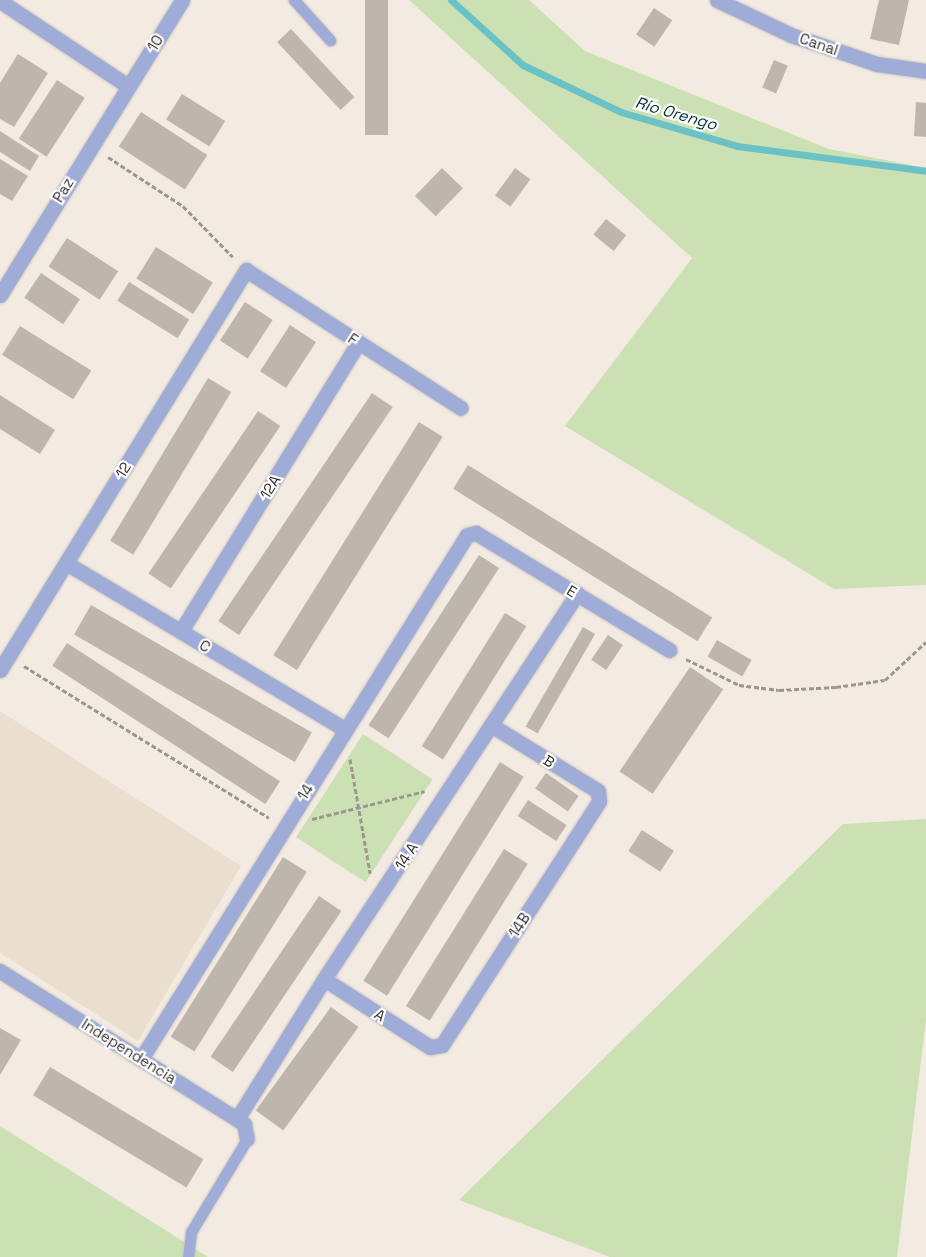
<!DOCTYPE html>
<meta charset="utf-8">
<style>
body{margin:0}
#map{position:relative;width:926px;height:1257px;overflow:hidden;background:#f3ebe2;font-family:"Space Grotesk",sans-serif}
div>[style]{position:absolute}
.built>*{inset:0;background:#eadecf}
.green>*{inset:0;background:#cbe1b3;transform-origin:0 0}
.stream>*{height:7px;margin:-3.5px;padding:0 3.5px;transform-origin:3.5px;border-radius:3.5px;background:#6ac2c7}
.building>*{inset:0;background:#beb6ad;transform-origin:0 0}
.path>*{height:3px;margin-top:-1.5px;transform-origin:0;background:repeating-linear-gradient(90deg,#9c968f 0 5px,transparent 0 7.5px)}
.roads{filter:drop-shadow(0 0 1px #cdc6be) drop-shadow(0 0 1px #cdc6be)}
.lane>*{height:11px;margin:-5.5px;padding:0 5.5px;transform-origin:5.5px;border-radius:5.5px;background:#a0acd8}
.street>*{height:15px;margin:-7.5px;padding:0 7.5px;transform-origin:7.5px;border-radius:7.5px;background:#a0acd8}
span{translate:-50% -50%;white-space:nowrap;text-align:center;line-height:1.15;-webkit-text-stroke:4.5px #fff;paint-order:stroke}
.street-label{font-size:15px;color:#36332f}
.water-label{font-size:16px;color:#053234;font-style:italic}
</style>
<div id="map">
<div class="built">
<i style="clip-path:polygon(0 711px,241px 866px,138px 1041px,0 953px)"></i>
</div>
<div class="green">
<i style="clip-path:polygon(409px 0,529px 0,585px 51px,829px 149px,926px 168px,926px 585px,834px 589px,565px 426px,692px 258px)"></i>
<i style="left:363px;top:734px;width:83px;height:123px;rotate:33deg"></i>
<i style="clip-path:polygon(926px 819px,926px 1020px,897px 1257px,610px 1257px,459px 1200px,843px 824px)"></i>
<i style="clip-path:polygon(0 1126px,208px 1257px,0 1257px)"></i>
</div>
<div class="stream">
<i style="left:451px;top:0;width:97px;rotate:42.1deg"></i>
<i style="left:523px;top:65px;width:109px;rotate:25.6deg"></i>
<i style="left:621px;top:112px;width:121px;rotate:16.3deg"></i>
<i style="left:737px;top:146px;width:191px;rotate:7.5deg"></i>
</div>
<div class="building">
<i style="left:365px;top:0;width:23px;height:135px"></i>
<i style="clip-path:polygon(879px 0,909px 0,899px 45px,870px 39px)"></i>
<i style="left:654px;top:8px;width:22px;height:32px;rotate:34deg"></i>
<i style="left:291px;top:29px;width:93px;height:19px;rotate:47deg"></i>
<i style="clip-path:polygon(18px 54px,48px 73px,14px 127px,0 119px,0 83px)"></i>
<i style="left:774px;top:60px;width:15px;height:30px;rotate:23deg"></i>
<i style="left:57px;top:80px;width:33px;height:70px;rotate:33deg"></i>
<i style="left:182px;top:94px;width:51px;height:30px;rotate:32deg"></i>
<i style="clip-path:polygon(916px 102px,926px 103px,926px 137px,914px 136px)"></i>
<i style="left:141px;top:112px;width:79px;height:41px;rotate:33deg"></i>
<i style="clip-path:polygon(0 131px,39px 156px,30px 171px,0 152px)"></i>
<i style="clip-path:polygon(0 159px,28px 176px,12px 201px,0 194px)"></i>
<i style="left:442px;top:168px;width:29px;height:39px;rotate:44deg"></i>
<i style="left:515px;top:168px;width:19px;height:34px;rotate:36deg"></i>
<i style="left:606px;top:219px;width:26px;height:20px;rotate:39deg"></i>
<i style="left:67px;top:238px;width:61px;height:34px;rotate:33deg"></i>
<i style="left:156px;top:247px;width:67px;height:37px;rotate:32deg"></i>
<i style="left:41px;top:273px;width:47px;height:30px;rotate:34deg"></i>
<i style="left:129px;top:282px;width:71px;height:22px;rotate:32deg"></i>
<i style="left:245px;top:302px;width:33px;height:46px;rotate:33deg"></i>
<i style="left:290px;top:325px;width:31px;height:55px;rotate:33deg"></i>
<i style="left:20px;top:326px;width:84px;height:34px;rotate:32deg"></i>
<i style="left:208px;top:378px;width:27px;height:190px;rotate:31deg"></i>
<i style="left:372px;top:393px;width:25px;height:275px;rotate:34deg"></i>
<i style="clip-path:polygon(0 395px,55px 430px,40px 454px,0 429px)"></i>
<i style="left:258px;top:411px;width:27px;height:196px;rotate:34deg"></i>
<i style="left:419px;top:422px;width:28px;height:275px;rotate:32deg"></i>
<i style="left:468px;top:465px;width:288px;height:28px;rotate:32deg"></i>
<i style="left:479px;top:555px;width:24px;height:203px;rotate:33deg"></i>
<i style="left:91px;top:605px;width:255px;height:34px;rotate:30deg"></i>
<i style="left:505px;top:613px;width:25px;height:157px;rotate:32deg"></i>
<i style="left:583px;top:627px;width:14px;height:115px;rotate:30deg"></i>
<i style="left:608px;top:635px;width:18px;height:30px;rotate:34deg"></i>
<i style="left:717px;top:640px;width:40px;height:19px;rotate:30deg"></i>
<i style="left:67px;top:643px;width:254px;height:27px;rotate:33deg"></i>
<i style="left:690px;top:667px;width:40px;height:126px;rotate:34deg"></i>
<i style="left:500px;top:762px;width:28px;height:258px;rotate:32deg"></i>
<i style="left:546px;top:773px;width:40px;height:19px;rotate:35deg"></i>
<i style="left:528px;top:800px;width:46px;height:19px;rotate:33deg"></i>
<i style="left:642px;top:830px;width:38px;height:25px;rotate:33deg"></i>
<i style="left:504px;top:849px;width:28px;height:185px;rotate:32deg"></i>
<i style="left:283px;top:857px;width:28px;height:212px;rotate:32deg"></i>
<i style="left:319px;top:896px;width:27px;height:194px;rotate:34deg"></i>
<i style="left:331px;top:1007px;width:34px;height:128px;rotate:36deg"></i>
<i style="clip-path:polygon(0 1028px,21px 1040px,0 1075px)"></i>
<i style="left:50px;top:1067px;width:179px;height:33px;rotate:31deg"></i>
</div>
<div class="path">
<i style="left:108px;top:157px;width:90px;rotate:33.2deg"></i>
<i style="left:183px;top:206px;width:71px;rotate:45.6deg"></i>
<i style="left:686px;top:659px;width:59px;rotate:26.1deg"></i>
<i style="left:739px;top:685px;width:40px;rotate:7.1deg"></i>
<i style="left:779px;top:690px;width:57px;rotate:-3deg"></i>
<i style="left:836px;top:687px;width:49px;rotate:-8.1deg"></i>
<i style="left:885px;top:680px;width:56px;rotate:-42.8deg"></i>
<i style="left:24px;top:666px;width:288px;rotate:31.8deg"></i>
<i style="left:350px;top:759px;width:116px;rotate:80deg"></i>
<i style="left:312px;top:819px;width:116px;rotate:-13.9deg"></i>
</div>
<div class="roads">
<div class="lane">
<i style="left:294px;top:0;width:54px;rotate:48deg"></i>
<i style="left:188px;top:1257px;width:25px;rotate:-83deg"></i>
<i style="left:191px;top:1232px;width:109px;rotate:-58.9deg"></i>
</div>
<div class="street">
<i style="left:717px;top:0;width:82px;rotate:25.3deg"></i>
<i style="left:791px;top:35px;width:91px;rotate:18.6deg"></i>
<i style="left:877px;top:64px;width:49px;rotate:8.1deg"></i>
<i style="left:0;top:1px;width:154px;rotate:33.6deg"></i>
<i style="left:0;top:295px;width:347px;rotate:-58.3deg"></i>
<i style="left:66px;top:563px;width:324px;rotate:30.8deg"></i>
<i style="left:181px;top:631px;width:339px;rotate:-58.4deg"></i>
<i style="left:0;top:670px;width:470px;rotate:-58.4deg"></i>
<i style="left:246px;top:270px;width:255px;rotate:32.7deg"></i>
<i style="left:0;top:971px;width:279px;rotate:32deg"></i>
<i style="left:237px;top:1119px;width:9px;rotate:36deg"></i>
<i style="left:244px;top:1124px;width:15px;rotate:79deg"></i>
<i style="left:324px;top:979px;width:126px;rotate:32.7deg"></i>
<i style="left:430px;top:1047px;width:12px;rotate:-9deg"></i>
<i style="left:442px;top:1045px;width:290px;rotate:-57.2deg"></i>
<i style="left:599px;top:801px;width:10px;rotate:-96deg"></i>
<i style="left:598px;top:791px;width:126px;rotate:-148.3deg"></i>
<i style="left:141px;top:1059px;width:617px;rotate:-58.11deg"></i>
<i style="left:467px;top:535px;width:9px;rotate:-13deg"></i>
<i style="left:476px;top:533px;width:226px;rotate:31.2deg"></i>
<i style="left:237px;top:1119px;width:165px;rotate:-58.1deg"></i>
<i style="left:324px;top:979px;width:461px;rotate:-56.7deg"></i>
</div>
</div>
<div class="street-label">
<span style="left:155px;top:43px;rotate:-58deg">10</span>
<span style="left:819px;top:44px;rotate:19deg">Canal</span>
<span style="left:63px;top:190px;rotate:-59deg">Paz</span>
<span style="left:353px;top:339px;rotate:33deg">F</span>
<span style="left:123px;top:470px;rotate:-58deg">12</span>
<span style="left:270px;top:487px;rotate:-58deg">12A</span>
<span style="left:572px;top:591px;rotate:31deg">E</span>
<span style="left:205px;top:646px;rotate:31deg">C</span>
<span style="left:549px;top:761px;rotate:32deg">B</span>
<span style="left:305px;top:792px;rotate:-58deg">14</span>
<span style="left:406px;top:856px;rotate:-57deg">14 A</span>
<span style="left:519px;top:925px;rotate:-57deg">14B</span>
<span style="left:380px;top:1015px;rotate:32deg">A</span>
<span style="left:129px;top:1051px;rotate:32deg">Independencia</span>
</div>
<div class="water-label">
<span style="left:676px;top:114px;rotate:16deg">Río Orengo</span>
</div>
</div>
